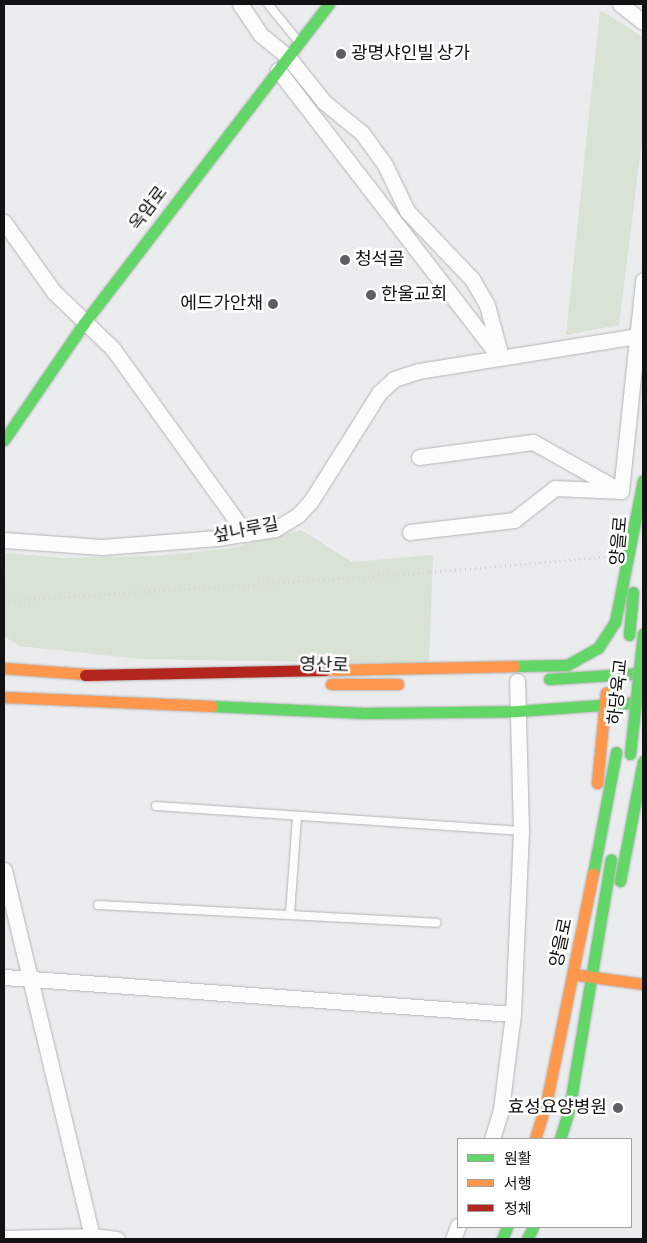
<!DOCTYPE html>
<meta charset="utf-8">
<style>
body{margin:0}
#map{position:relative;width:647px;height:1243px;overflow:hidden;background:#ebecee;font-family:"Alegreya Sans","Noto Sans KR",sans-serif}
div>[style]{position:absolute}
.green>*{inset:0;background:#d8e3d5}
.path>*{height:2.5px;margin-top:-1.25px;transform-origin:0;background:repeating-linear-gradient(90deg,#d4d4d5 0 1px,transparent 0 5px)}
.roads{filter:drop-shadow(0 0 1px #b4b4b6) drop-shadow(0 0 1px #b4b4b6)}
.lane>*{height:8px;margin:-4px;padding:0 4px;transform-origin:4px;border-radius:4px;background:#fcfcfc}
.street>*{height:15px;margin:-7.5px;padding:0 7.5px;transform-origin:7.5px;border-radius:7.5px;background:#fcfcfc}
.fast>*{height:11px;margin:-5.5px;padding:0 5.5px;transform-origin:5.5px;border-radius:5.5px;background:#63d668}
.slow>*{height:11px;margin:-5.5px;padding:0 5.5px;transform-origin:5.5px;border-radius:5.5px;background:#ff974d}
.jam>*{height:11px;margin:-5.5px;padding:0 5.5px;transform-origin:5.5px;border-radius:5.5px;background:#b3261e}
.bridges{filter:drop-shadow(0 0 1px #b4b4b6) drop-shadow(0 0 1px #b4b4b6)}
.fast-bridge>*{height:11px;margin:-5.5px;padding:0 5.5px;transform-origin:5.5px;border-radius:5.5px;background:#63d668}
.dots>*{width:14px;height:14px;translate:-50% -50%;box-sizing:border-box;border:2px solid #fff;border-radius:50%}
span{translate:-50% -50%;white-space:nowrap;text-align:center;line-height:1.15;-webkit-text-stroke:5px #fff;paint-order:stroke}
.poi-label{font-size:18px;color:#121214}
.left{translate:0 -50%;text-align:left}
.right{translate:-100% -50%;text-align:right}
.street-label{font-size:18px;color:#121214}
.frame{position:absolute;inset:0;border:5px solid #121214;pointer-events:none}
.legend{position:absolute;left:457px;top:1138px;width:175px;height:90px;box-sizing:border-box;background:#fff;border:1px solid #a0a0a1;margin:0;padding:6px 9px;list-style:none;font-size:15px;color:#121214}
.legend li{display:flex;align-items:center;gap:10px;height:25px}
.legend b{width:25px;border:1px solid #a0a0a1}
</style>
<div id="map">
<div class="green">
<i style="clip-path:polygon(600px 10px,643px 37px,643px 132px,619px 325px,566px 335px)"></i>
<i style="clip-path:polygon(301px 530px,352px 562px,433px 555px,429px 664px,141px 659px,19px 646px,4px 636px,6px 553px,64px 558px,156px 556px,233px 548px)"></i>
</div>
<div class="path">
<i style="left:4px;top:601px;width:427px;rotate:-3.9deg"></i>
<i style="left:430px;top:572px;width:183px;rotate:-5deg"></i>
</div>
<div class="roads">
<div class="lane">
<i style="left:268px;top:4px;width:48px;rotate:51deg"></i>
<i style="left:156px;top:806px;width:366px;rotate:3.9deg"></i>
<i style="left:98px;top:905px;width:339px;rotate:3deg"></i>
<i style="left:290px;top:914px;width:98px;rotate:-85.9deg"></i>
</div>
<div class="street">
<i style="left:240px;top:4px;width:37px;rotate:56deg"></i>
<i style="left:261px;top:35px;width:35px;rotate:39deg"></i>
<i style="left:288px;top:57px;width:58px;rotate:51.3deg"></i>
<i style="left:324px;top:102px;width:49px;rotate:39.2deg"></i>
<i style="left:362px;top:133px;width:39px;rotate:54deg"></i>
<i style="left:385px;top:165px;width:51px;rotate:64.4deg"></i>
<i style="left:407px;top:211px;width:94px;rotate:46.3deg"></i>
<i style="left:472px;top:279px;width:30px;rotate:60deg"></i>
<i style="left:487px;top:305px;width:54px;rotate:74.9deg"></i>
<i style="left:620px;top:4px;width:29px;rotate:38deg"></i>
<i style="left:278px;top:70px;width:361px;rotate:52.4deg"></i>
<i style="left:4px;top:222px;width:86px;rotate:54.5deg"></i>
<i style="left:54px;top:292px;width:82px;rotate:44deg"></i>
<i style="left:113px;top:349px;width:228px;rotate:54.3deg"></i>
<i style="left:419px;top:457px;width:115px;rotate:-7.5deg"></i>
<i style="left:533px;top:442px;width:96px;rotate:29.2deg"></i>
<i style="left:621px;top:491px;width:212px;rotate:-84deg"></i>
<i style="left:410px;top:532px;width:105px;rotate:-6.6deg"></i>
<i style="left:514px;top:520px;width:52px;rotate:-38deg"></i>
<i style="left:555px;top:488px;width:66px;rotate:2.6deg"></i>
<i style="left:4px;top:540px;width:98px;rotate:4.1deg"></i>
<i style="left:102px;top:547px;width:115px;rotate:-4.5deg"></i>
<i style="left:217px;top:538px;width:59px;rotate:-8.8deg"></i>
<i style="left:275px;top:529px;width:27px;rotate:-31deg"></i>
<i style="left:298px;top:515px;width:19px;rotate:-47deg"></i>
<i style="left:311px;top:501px;width:128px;rotate:-57.8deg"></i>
<i style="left:379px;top:393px;width:21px;rotate:-43deg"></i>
<i style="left:394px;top:379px;width:26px;rotate:-18deg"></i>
<i style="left:419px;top:371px;width:227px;rotate:-9.1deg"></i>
<i style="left:4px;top:870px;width:376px;rotate:76.5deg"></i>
<i style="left:4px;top:977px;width:510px;rotate:4.16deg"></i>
<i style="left:492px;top:1139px;width:31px;rotate:-73deg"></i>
<i style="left:501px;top:1109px;width:96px;rotate:-82.8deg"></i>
<i style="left:513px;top:1014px;width:183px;rotate:-87.5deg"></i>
<i style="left:521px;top:831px;width:150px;rotate:-91.5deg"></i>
<i style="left:4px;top:1238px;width:88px;rotate:-1.3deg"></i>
<i style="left:92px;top:1236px;width:25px;rotate:7deg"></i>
<i style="left:453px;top:1239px;width:14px;rotate:-69deg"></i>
</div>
<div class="fast">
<i style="left:4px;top:440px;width:142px;rotate:-55.6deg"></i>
<i style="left:84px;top:323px;width:402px;rotate:-52.5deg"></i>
<i style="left:629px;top:635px;width:43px;rotate:-84.7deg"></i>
<i style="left:514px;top:666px;width:53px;rotate:-1.1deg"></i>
<i style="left:567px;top:665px;width:35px;rotate:-29deg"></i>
<i style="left:598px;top:648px;width:31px;rotate:-57deg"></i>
<i style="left:615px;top:622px;width:144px;rotate:-78.8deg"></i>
<i style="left:549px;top:679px;width:94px;rotate:-3.7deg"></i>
<i style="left:212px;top:706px;width:152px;rotate:2.6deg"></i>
<i style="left:364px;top:713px;width:153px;rotate:-0.7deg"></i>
<i style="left:517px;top:711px;width:126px;rotate:-4.1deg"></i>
<i style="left:593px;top:874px;width:124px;rotate:-79.3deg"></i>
<i style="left:620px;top:881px;width:122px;rotate:-79.1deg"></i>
<i style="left:560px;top:1139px;width:30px;rotate:-73deg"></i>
<i style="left:569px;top:1110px;width:254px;rotate:-80.5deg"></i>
<i style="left:502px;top:1239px;width:13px;rotate:-67deg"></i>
<i style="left:527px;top:1239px;width:13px;rotate:-63deg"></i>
</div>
<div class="slow">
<i style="left:4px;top:668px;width:95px;rotate:4.2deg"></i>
<i style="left:325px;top:670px;width:189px;rotate:-1.2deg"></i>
<i style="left:331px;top:684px;width:67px"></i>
<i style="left:4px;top:697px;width:208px;rotate:2.5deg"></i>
<i style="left:597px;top:783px;width:91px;rotate:-84.4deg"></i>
<i style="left:579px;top:975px;width:65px;rotate:8deg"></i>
<i style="left:535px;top:1139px;width:37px;rotate:-73deg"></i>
<i style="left:546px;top:1104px;width:235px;rotate:-78.5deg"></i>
</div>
<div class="jam">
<i style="left:85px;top:675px;width:240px;rotate:-1.2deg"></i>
</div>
</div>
<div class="bridges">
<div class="fast-bridge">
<i style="left:630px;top:754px;width:121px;rotate:-83.8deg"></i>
</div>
</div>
<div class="dots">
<i style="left:341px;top:54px;background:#5e5e60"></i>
<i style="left:345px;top:260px;background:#5e5e60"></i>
<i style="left:371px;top:295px;background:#5e5e60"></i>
<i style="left:273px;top:304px;background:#5e5e60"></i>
<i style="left:618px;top:1108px;background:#5e5e60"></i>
</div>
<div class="poi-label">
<span class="left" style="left:351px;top:54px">광명샤인빌 상가</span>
<span class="left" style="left:355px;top:260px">청석골</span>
<span class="left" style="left:381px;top:295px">한울교회</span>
<span class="right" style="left:263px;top:304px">에드가안채</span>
<span class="right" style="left:607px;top:1108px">효성요양병원</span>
</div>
<div class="street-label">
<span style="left:149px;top:209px;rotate:-53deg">옥암로</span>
<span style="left:246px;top:531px;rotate:-11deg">섶나루길</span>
<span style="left:620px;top:541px;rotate:-85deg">양을로</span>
<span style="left:324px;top:666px;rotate:2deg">영산로</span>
<span style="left:619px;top:692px;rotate:-84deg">하당육교</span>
<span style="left:562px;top:943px;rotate:-78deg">양을로</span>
</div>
<div class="frame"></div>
<ul class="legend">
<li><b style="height:6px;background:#63d668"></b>원활</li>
<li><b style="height:6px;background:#ff974d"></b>서행</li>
<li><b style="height:6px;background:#b3261e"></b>정체</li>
</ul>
</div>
